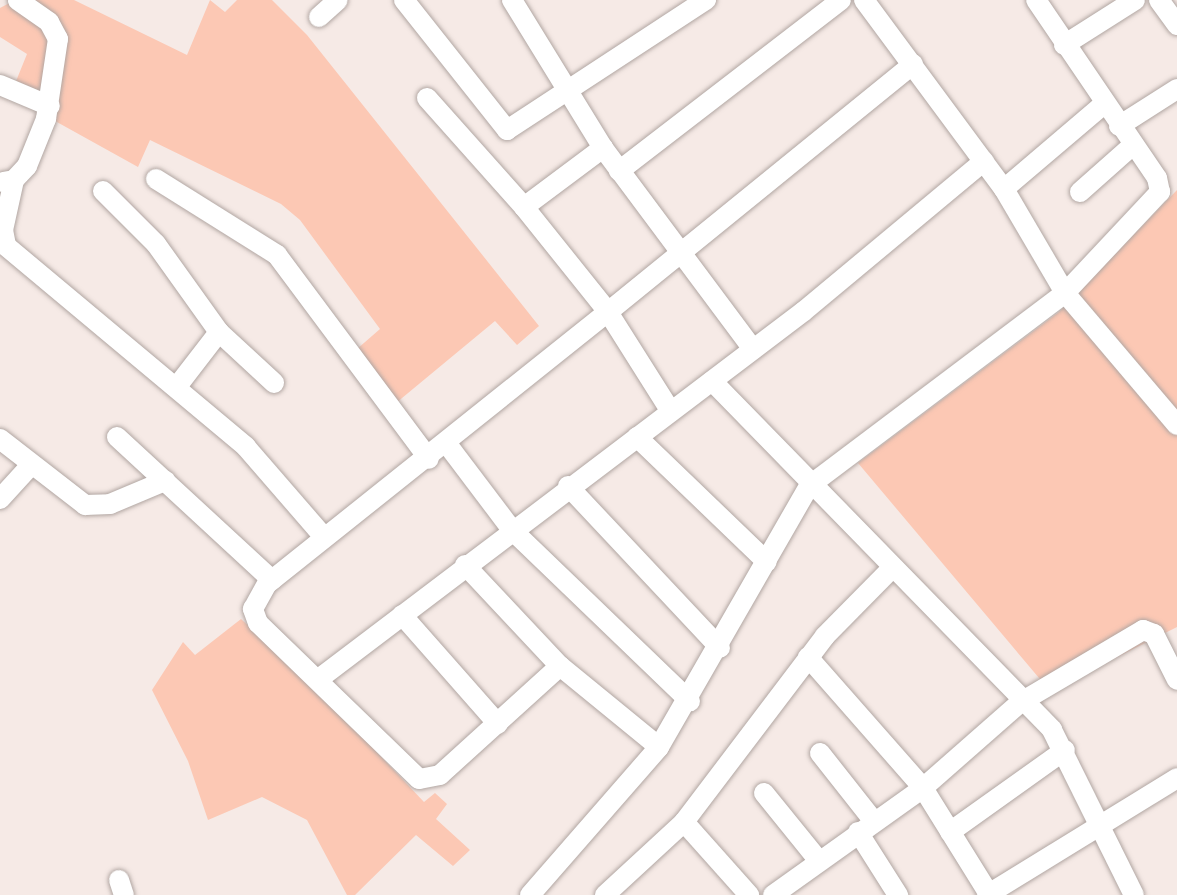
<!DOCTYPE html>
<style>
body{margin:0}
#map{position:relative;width:1177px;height:895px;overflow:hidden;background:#f6eae6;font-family:"Fira Sans Condensed",sans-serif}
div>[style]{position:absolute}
.green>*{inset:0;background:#fcc8b4}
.roads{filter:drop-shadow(0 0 2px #b1a6a2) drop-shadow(0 0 2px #b1a6a2)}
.minor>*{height:20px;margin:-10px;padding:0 10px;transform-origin:10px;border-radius:10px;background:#fff}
span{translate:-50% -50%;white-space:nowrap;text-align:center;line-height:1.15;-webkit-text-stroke:8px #fff;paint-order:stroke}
</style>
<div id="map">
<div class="green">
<i style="clip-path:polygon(15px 0,74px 0,187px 55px,210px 0,225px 12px,237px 0,272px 0,307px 35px,539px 326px,517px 345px,495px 321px,396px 403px,357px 349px,380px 329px,300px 220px,281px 204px,150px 140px,138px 167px,10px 96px,27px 54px,0 37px,0 8px)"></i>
<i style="clip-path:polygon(1177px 190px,1177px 627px,1050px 691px,858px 463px,1059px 312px)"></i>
<i style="clip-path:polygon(241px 619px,314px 686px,424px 802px,435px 793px,447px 804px,436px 819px,470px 850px,453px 866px,416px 835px,355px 895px,347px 895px,307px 820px,262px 797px,208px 820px,188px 761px,152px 690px,183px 642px,195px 655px)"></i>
</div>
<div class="roads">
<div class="minor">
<i style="left:404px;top:0;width:166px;rotate:51.6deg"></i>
<i style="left:507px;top:130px;width:238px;rotate:-33.2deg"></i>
<i style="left:512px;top:0;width:174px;rotate:58.4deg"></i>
<i style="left:603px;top:148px;width:251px;rotate:53.3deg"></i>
<i style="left:864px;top:0;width:235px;rotate:53.5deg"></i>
<i style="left:1004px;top:189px;width:121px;rotate:59.6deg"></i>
<i style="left:1065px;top:293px;width:173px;rotate:49.7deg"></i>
<i style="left:1159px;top:0;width:31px;rotate:54deg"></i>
<i style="left:319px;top:17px;width:25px;rotate:-42deg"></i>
<i style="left:1064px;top:45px;width:84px;rotate:-32.4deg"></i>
<i style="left:0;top:85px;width:54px;rotate:22.8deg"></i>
<i style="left:427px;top:98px;width:146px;rotate:48.3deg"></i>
<i style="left:524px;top:207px;width:99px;rotate:-36.8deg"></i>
<i style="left:1119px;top:126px;width:69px;rotate:-32.5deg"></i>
<i style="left:619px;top:171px;width:280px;rotate:-37.6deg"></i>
<i style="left:156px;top:179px;width:143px;rotate:32.1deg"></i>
<i style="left:277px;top:255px;width:254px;rotate:53.3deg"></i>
<i style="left:14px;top:180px;width:51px;rotate:102.4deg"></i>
<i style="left:3px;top:230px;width:16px;rotate:79deg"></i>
<i style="left:6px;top:246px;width:313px;rotate:39.9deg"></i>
<i style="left:246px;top:447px;width:119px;rotate:49.1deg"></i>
<i style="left:3px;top:182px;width:11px;rotate:-10deg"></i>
<i style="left:14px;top:180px;width:19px;rotate:-47deg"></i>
<i style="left:27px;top:166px;width:51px;rotate:-68deg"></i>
<i style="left:46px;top:119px;width:81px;rotate:-81.5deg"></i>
<i style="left:58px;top:39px;width:19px;rotate:-118deg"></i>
<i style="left:49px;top:22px;width:38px;rotate:-145deg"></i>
<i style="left:1004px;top:189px;width:131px;rotate:-40.4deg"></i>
<i style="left:103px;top:191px;width:75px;rotate:45deg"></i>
<i style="left:156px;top:244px;width:108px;rotate:54.4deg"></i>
<i style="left:219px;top:332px;width:67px;rotate:127.7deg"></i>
<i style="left:1080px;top:192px;width:71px;rotate:-41.6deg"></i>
<i style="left:524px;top:207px;width:134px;rotate:51.3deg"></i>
<i style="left:608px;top:312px;width:393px;rotate:-39.1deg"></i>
<i style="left:219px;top:332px;width:75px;rotate:42.8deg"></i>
<i style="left:712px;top:381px;width:487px;rotate:45.7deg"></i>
<i style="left:1052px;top:730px;width:184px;rotate:63.6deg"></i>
<i style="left:117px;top:437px;width:211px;rotate:42.7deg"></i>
<i style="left:637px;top:437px;width:180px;rotate:43.9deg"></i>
<i style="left:0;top:439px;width:108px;rotate:37.8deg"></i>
<i style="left:85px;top:505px;width:25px;rotate:-2deg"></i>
<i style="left:110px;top:504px;width:60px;rotate:-22.7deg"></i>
<i style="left:447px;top:444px;width:108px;rotate:52.9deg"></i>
<i style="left:512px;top:530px;width:247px;rotate:43.9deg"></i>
<i style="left:568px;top:486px;width:222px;rotate:46.8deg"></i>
<i style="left:0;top:499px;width:47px;rotate:-47.6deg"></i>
<i style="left:465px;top:565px;width:139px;rotate:46.8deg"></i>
<i style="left:560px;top:666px;width:128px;rotate:39.3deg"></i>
<i style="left:402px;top:615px;width:145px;rotate:48.6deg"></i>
<i style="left:808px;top:657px;width:174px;rotate:48.7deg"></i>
<i style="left:923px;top:788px;width:125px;rotate:58.1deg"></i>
<i style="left:560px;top:666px;width:162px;rotate:137.8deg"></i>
<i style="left:440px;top:775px;width:21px;rotate:169deg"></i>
<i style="left:419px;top:779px;width:224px;rotate:-135.9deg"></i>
<i style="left:258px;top:623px;width:15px;rotate:-110deg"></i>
<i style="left:253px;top:609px;width:29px;rotate:-61deg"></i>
<i style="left:267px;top:584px;width:436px;rotate:-38.6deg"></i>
<i style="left:608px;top:312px;width:116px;rotate:57.7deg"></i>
<i style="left:320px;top:678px;width:607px;rotate:-37.17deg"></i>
<i style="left:804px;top:311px;width:234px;rotate:-39.8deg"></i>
<i style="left:820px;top:753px;width:85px;rotate:51.7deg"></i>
<i style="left:764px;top:793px;width:87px;rotate:51deg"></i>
<i style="left:684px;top:822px;width:98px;rotate:48.3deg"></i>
<i style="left:858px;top:832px;width:75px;rotate:57.6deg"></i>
<i style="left:950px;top:832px;width:141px;rotate:-35.5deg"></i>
<i style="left:119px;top:880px;width:16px;rotate:72deg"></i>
<i style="left:530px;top:895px;width:196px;rotate:-48.9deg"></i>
<i style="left:659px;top:747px;width:301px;rotate:-60.1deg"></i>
<i style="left:809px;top:486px;width:321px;rotate:-37deg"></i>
<i style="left:1065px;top:293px;width:139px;rotate:-46.8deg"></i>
<i style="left:1160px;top:192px;width:14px;rotate:-102deg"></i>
<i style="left:1157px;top:178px;width:215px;rotate:-124.2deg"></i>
<i style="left:605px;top:895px;width:108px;rotate:-42.7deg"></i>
<i style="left:684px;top:822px;width:233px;rotate:-52.8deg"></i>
<i style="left:825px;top:636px;width:94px;rotate:-45.4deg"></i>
<i style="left:773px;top:895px;width:184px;rotate:-35.5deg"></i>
<i style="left:923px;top:788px;width:130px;rotate:-41.3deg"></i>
<i style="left:1021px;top:702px;width:142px;rotate:-30.5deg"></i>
<i style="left:1143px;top:630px;width:12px;rotate:20deg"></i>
<i style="left:1154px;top:634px;width:51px;rotate:63.4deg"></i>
<i style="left:987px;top:895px;width:223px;rotate:-31.6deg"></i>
</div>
</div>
</div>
